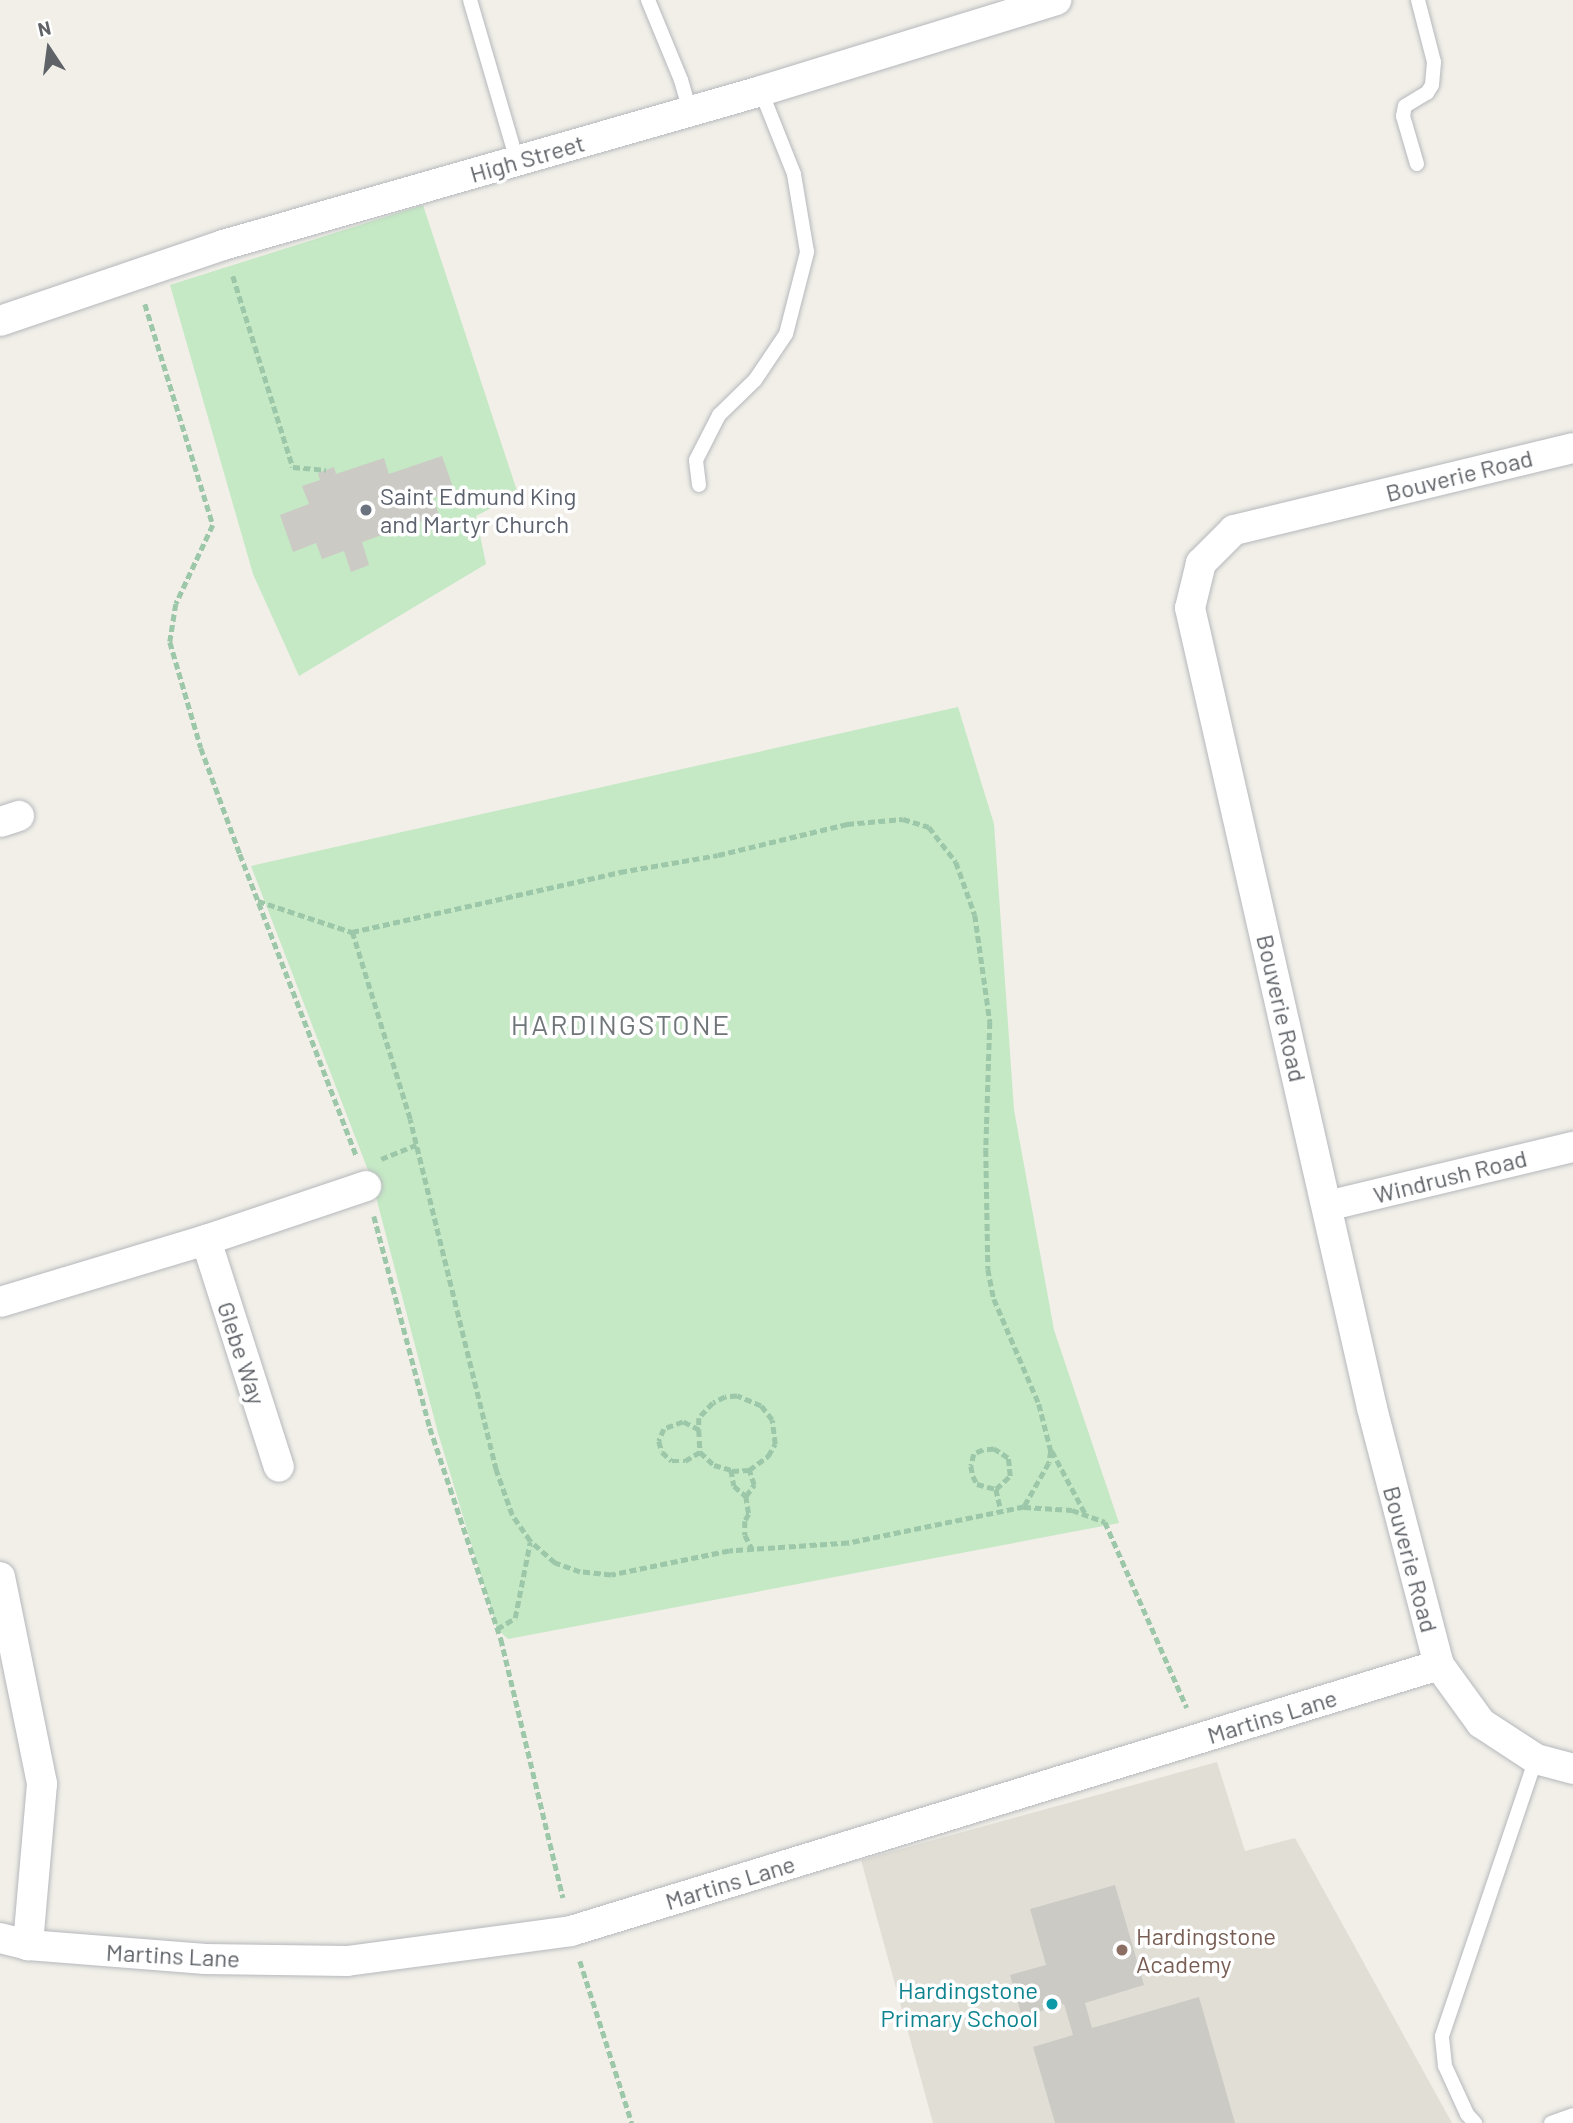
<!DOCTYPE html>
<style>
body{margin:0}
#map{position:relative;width:1573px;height:2123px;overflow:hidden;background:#f1efe8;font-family:Barlow,sans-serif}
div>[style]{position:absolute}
.education>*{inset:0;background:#e1ded6}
.green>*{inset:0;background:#c5e8c5}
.building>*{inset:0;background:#cccac5}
.path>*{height:4.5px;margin-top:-2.25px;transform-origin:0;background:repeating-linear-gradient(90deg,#9cc7a9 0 7px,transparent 0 10.5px)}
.roads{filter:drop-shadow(0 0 2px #b5b8bc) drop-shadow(0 0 2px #b5b8bc)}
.lane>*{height:14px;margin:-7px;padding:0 7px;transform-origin:7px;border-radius:7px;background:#fff}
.street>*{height:30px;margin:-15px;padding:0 15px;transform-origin:15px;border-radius:15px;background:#fff}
.dots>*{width:19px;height:19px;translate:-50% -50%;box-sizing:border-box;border:4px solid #fff;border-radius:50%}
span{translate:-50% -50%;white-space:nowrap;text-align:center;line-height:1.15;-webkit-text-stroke:7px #fff;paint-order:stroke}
.street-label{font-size:24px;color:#5f6368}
.worship-label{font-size:24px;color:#5b616d}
.left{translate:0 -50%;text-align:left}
.education-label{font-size:24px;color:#785e54}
.culture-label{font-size:24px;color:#0d838f}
.right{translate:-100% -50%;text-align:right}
.quarter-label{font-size:28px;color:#70757a;letter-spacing:2px}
.north{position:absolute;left:14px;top:14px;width:70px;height:70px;-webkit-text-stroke:5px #fff;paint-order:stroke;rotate:347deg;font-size:19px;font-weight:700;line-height:28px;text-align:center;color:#5f6368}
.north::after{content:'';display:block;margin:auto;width:24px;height:32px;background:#5f6368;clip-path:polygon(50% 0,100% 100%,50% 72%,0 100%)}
</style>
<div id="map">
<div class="education">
<i style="clip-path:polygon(1217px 1762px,1245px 1851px,1295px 1838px,1452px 2123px,933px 2123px,861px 1860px)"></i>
</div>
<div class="green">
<i style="clip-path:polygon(423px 205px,518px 494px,476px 516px,486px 564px,299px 676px,253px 574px,170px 285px)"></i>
<i style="clip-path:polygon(958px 707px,994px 824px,1014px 1110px,1054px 1330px,1119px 1523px,508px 1639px,497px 1629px,438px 1433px,371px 1178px,251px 866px)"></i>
</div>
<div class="building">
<i style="clip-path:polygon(442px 456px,454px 490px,433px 498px,439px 515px,362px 542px,369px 565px,351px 572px,344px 551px,322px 559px,316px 543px,293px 552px,280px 515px,309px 504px,302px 486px,320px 480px,318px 473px,334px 467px,336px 474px,384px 458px,389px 474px)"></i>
<i style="clip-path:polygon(1115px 1885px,1144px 1985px,1085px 2003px,1092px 2028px,1199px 1997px,1235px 2123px,1055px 2123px,1033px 2047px,1073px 2035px,1064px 2004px,1022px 2017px,1010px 1975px,1046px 1965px,1030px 1909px)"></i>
</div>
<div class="path">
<i style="left:233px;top:276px;width:200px;rotate:72.6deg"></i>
<i style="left:293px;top:467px;width:33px;rotate:5deg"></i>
<i style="left:145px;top:304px;width:231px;rotate:72.9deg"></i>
<i style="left:213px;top:525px;width:87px;rotate:115.1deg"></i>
<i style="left:176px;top:604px;width:38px;rotate:99deg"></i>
<i style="left:170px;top:642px;width:110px;rotate:73.7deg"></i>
<i style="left:201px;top:748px;width:113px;rotate:69.8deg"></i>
<i style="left:240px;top:854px;width:325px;rotate:68.9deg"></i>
<i style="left:258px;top:901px;width:99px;rotate:18.3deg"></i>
<i style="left:352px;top:932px;width:275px;rotate:-12.6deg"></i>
<i style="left:620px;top:872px;width:99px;rotate:-9.8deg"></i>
<i style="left:718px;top:855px;width:133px;rotate:-13.5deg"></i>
<i style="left:847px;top:824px;width:56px;rotate:-5.1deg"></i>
<i style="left:903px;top:819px;width:27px;rotate:17deg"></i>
<i style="left:929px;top:827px;width:44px;rotate:52.4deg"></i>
<i style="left:956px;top:862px;width:56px;rotate:70.3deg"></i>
<i style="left:975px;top:915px;width:108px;rotate:82deg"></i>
<i style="left:990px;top:1022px;width:128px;rotate:91.8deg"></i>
<i style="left:986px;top:1150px;width:119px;rotate:89deg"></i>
<i style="left:988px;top:1269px;width:31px;rotate:79deg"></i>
<i style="left:994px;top:1299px;width:114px;rotate:66.8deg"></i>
<i style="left:1039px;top:1404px;width:49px;rotate:75.7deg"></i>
<i style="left:1051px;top:1451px;width:12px;rotate:99deg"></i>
<i style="left:1049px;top:1463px;width:51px;rotate:119.6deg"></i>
<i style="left:1024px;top:1507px;width:180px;rotate:168.4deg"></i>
<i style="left:848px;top:1543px;width:119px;rotate:176.2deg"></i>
<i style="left:729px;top:1551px;width:120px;rotate:168.5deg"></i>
<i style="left:611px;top:1575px;width:31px;rotate:-174deg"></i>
<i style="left:580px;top:1572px;width:27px;rotate:-160deg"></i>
<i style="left:555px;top:1563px;width:33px;rotate:-139deg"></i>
<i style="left:530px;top:1541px;width:32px;rotate:-125deg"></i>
<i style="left:512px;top:1515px;width:48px;rotate:-109.6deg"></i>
<i style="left:496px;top:1470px;width:361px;rotate:-103.8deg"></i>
<i style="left:410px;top:1119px;width:196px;rotate:-107.2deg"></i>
<i style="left:381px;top:1159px;width:38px;rotate:-22deg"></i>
<i style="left:374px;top:1216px;width:219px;rotate:75.2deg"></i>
<i style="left:430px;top:1428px;width:223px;rotate:71.4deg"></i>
<i style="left:501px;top:1639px;width:266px;rotate:76.5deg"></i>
<i style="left:699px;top:1430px;width:22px;rotate:87deg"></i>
<i style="left:1052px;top:1451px;width:70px;rotate:62deg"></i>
<i style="left:732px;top:1471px;width:17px;rotate:-3deg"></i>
<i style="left:996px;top:1489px;width:19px;rotate:-43deg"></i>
<i style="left:1010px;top:1476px;width:18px;rotate:-96deg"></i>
<i style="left:1008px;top:1458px;width:17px;rotate:-147deg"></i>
<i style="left:994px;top:1449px;width:11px;rotate:175deg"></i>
<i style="left:983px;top:1450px;width:10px;rotate:156deg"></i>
<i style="left:974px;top:1454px;width:12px;rotate:104deg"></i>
<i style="left:971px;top:1466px;width:10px;rotate:79deg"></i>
<i style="left:973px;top:1476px;width:9px;rotate:63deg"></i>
<i style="left:977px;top:1484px;width:20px;rotate:15deg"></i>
<i style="left:996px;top:1489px;width:23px;rotate:77deg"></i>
<i style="left:746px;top:1496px;width:14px;rotate:-54deg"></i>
<i style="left:754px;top:1485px;width:16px;rotate:-108deg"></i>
<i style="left:749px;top:1470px;width:24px;rotate:-36deg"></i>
<i style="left:768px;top:1456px;width:14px;rotate:-60deg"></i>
<i style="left:775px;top:1444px;width:24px;rotate:-97deg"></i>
<i style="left:772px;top:1420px;width:18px;rotate:-128deg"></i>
<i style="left:761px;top:1406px;width:26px;rotate:-157deg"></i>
<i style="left:737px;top:1396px;width:12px;rotate:175deg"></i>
<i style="left:725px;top:1397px;width:13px;rotate:153deg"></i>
<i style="left:713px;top:1403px;width:21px;rotate:133deg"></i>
<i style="left:699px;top:1418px;width:12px;rotate:90deg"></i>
<i style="left:699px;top:1430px;width:18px;rotate:-153deg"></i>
<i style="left:683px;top:1422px;width:20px;rotate:160deg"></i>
<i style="left:664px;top:1429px;width:13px;rotate:113deg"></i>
<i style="left:659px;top:1441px;width:11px;rotate:75deg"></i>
<i style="left:662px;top:1452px;width:13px;rotate:42deg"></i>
<i style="left:672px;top:1461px;width:13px"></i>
<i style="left:685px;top:1461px;width:17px;rotate:-31deg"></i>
<i style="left:700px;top:1452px;width:19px;rotate:43deg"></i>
<i style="left:714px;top:1465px;width:18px;rotate:16deg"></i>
<i style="left:731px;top:1470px;width:16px;rotate:79deg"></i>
<i style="left:734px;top:1486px;width:16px;rotate:40deg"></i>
<i style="left:746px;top:1496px;width:18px;rotate:81deg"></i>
<i style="left:749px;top:1514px;width:8px;rotate:120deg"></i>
<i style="left:745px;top:1521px;width:14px;rotate:90deg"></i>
<i style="left:745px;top:1535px;width:16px;rotate:63deg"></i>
<i style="left:1024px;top:1507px;width:48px;rotate:3.6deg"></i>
<i style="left:1072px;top:1510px;width:35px;rotate:20deg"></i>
<i style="left:1105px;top:1522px;width:203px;rotate:66.2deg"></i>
<i style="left:497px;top:1629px;width:21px;rotate:-31deg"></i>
<i style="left:515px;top:1618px;width:77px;rotate:-78.8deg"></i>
<i style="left:580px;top:1961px;width:170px;rotate:72.2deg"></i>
</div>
<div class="roads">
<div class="lane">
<i style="left:470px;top:0;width:168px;rotate:73.7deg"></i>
<i style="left:648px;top:0;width:87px;rotate:67.6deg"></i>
<i style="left:681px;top:80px;width:32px;rotate:74deg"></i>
<i style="left:1417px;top:164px;width:50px;rotate:-106.3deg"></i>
<i style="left:1403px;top:116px;width:10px;rotate:-79deg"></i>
<i style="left:1405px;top:106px;width:26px;rotate:-31deg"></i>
<i style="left:1427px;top:93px;width:9px;rotate:-58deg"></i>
<i style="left:1432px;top:85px;width:23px;rotate:-85deg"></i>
<i style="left:1434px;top:62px;width:64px;rotate:-104.5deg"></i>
<i style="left:699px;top:485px;width:25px;rotate:-97deg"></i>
<i style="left:696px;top:460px;width:51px;rotate:-62.9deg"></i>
<i style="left:719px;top:415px;width:50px;rotate:-44.2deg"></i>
<i style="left:755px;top:380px;width:55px;rotate:-56deg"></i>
<i style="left:786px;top:334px;width:85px;rotate:-75.6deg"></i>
<i style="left:807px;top:252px;width:79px;rotate:-99.5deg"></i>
<i style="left:794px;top:174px;width:89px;rotate:-111.7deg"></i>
<i style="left:1475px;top:2123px;width:12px;rotate:-132deg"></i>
<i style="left:1467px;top:2114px;width:53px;rotate:-114.6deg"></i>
<i style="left:1445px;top:2066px;width:30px;rotate:-96deg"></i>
<i style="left:1442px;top:2036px;width:293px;rotate:-71.3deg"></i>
<i style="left:1551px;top:2123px;width:23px;rotate:-20deg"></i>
</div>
<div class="street">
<i style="left:0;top:321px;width:236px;rotate:-18.8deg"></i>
<i style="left:223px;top:245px;width:560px;rotate:-15.97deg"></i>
<i style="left:761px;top:91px;width:309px;rotate:-17.1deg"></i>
<i style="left:1573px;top:448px;width:349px;rotate:166.4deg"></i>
<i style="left:1234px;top:530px;width:47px;rotate:135deg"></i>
<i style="left:1201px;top:563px;width:46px;rotate:103.7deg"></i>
<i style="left:1190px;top:608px;width:820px;rotate:77.18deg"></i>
<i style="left:1372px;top:1408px;width:266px;rotate:75.4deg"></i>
<i style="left:1439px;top:1665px;width:72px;rotate:54.1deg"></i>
<i style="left:1481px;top:1723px;width:66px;rotate:33.2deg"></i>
<i style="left:1536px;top:1759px;width:38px;rotate:15deg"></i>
<i style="left:0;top:822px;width:20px;rotate:-18deg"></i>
<i style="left:1327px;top:1206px;width:253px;rotate:-13.5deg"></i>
<i style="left:206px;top:1240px;width:238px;rotate:72.2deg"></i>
<i style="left:0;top:1302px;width:215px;rotate:-16.8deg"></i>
<i style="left:206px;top:1240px;width:169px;rotate:-18.6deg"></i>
<i style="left:0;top:1577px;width:211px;rotate:78.5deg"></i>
<i style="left:42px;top:1784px;width:162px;rotate:95deg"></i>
<i style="left:0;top:1938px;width:29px;rotate:14deg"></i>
<i style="left:28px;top:1945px;width:178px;rotate:4.5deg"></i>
<i style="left:205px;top:1959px;width:142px;rotate:0.8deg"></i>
<i style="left:347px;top:1961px;width:226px;rotate:-7.6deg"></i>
<i style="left:571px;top:1931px;width:908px;rotate:-17.04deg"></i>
</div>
</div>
<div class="dots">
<i style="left:366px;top:510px;background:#6b7280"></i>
<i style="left:1122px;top:1950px;background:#8d6e63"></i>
<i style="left:1052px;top:2004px;background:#0f9aa8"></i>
</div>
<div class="street-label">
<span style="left:527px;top:158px;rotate:-16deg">High Street</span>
<span style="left:1459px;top:475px;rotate:-14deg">Bouverie Road</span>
<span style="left:1282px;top:1008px;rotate:77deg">Bouverie Road</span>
<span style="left:1450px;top:1176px;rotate:-14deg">Windrush Road</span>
<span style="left:242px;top:1353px;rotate:72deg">Glebe Way</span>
<span style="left:1411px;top:1559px;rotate:75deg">Bouverie Road</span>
<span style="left:1272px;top:1716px;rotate:-17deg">Martins Lane</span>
<span style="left:730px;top:1882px;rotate:-17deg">Martins Lane</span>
<span style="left:173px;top:1955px;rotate:3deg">Martins Lane</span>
</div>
<div class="worship-label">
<span class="left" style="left:380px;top:510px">Saint Edmund King<br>and Martyr Church</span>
</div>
<div class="education-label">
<span class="left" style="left:1136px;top:1950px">Hardingstone<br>Academy</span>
</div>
<div class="culture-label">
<span class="right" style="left:1038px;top:2004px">Hardingstone<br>Primary School</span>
</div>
<div class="quarter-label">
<span style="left:621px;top:1024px">HARDINGSTONE</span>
</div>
<div class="north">N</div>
</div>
